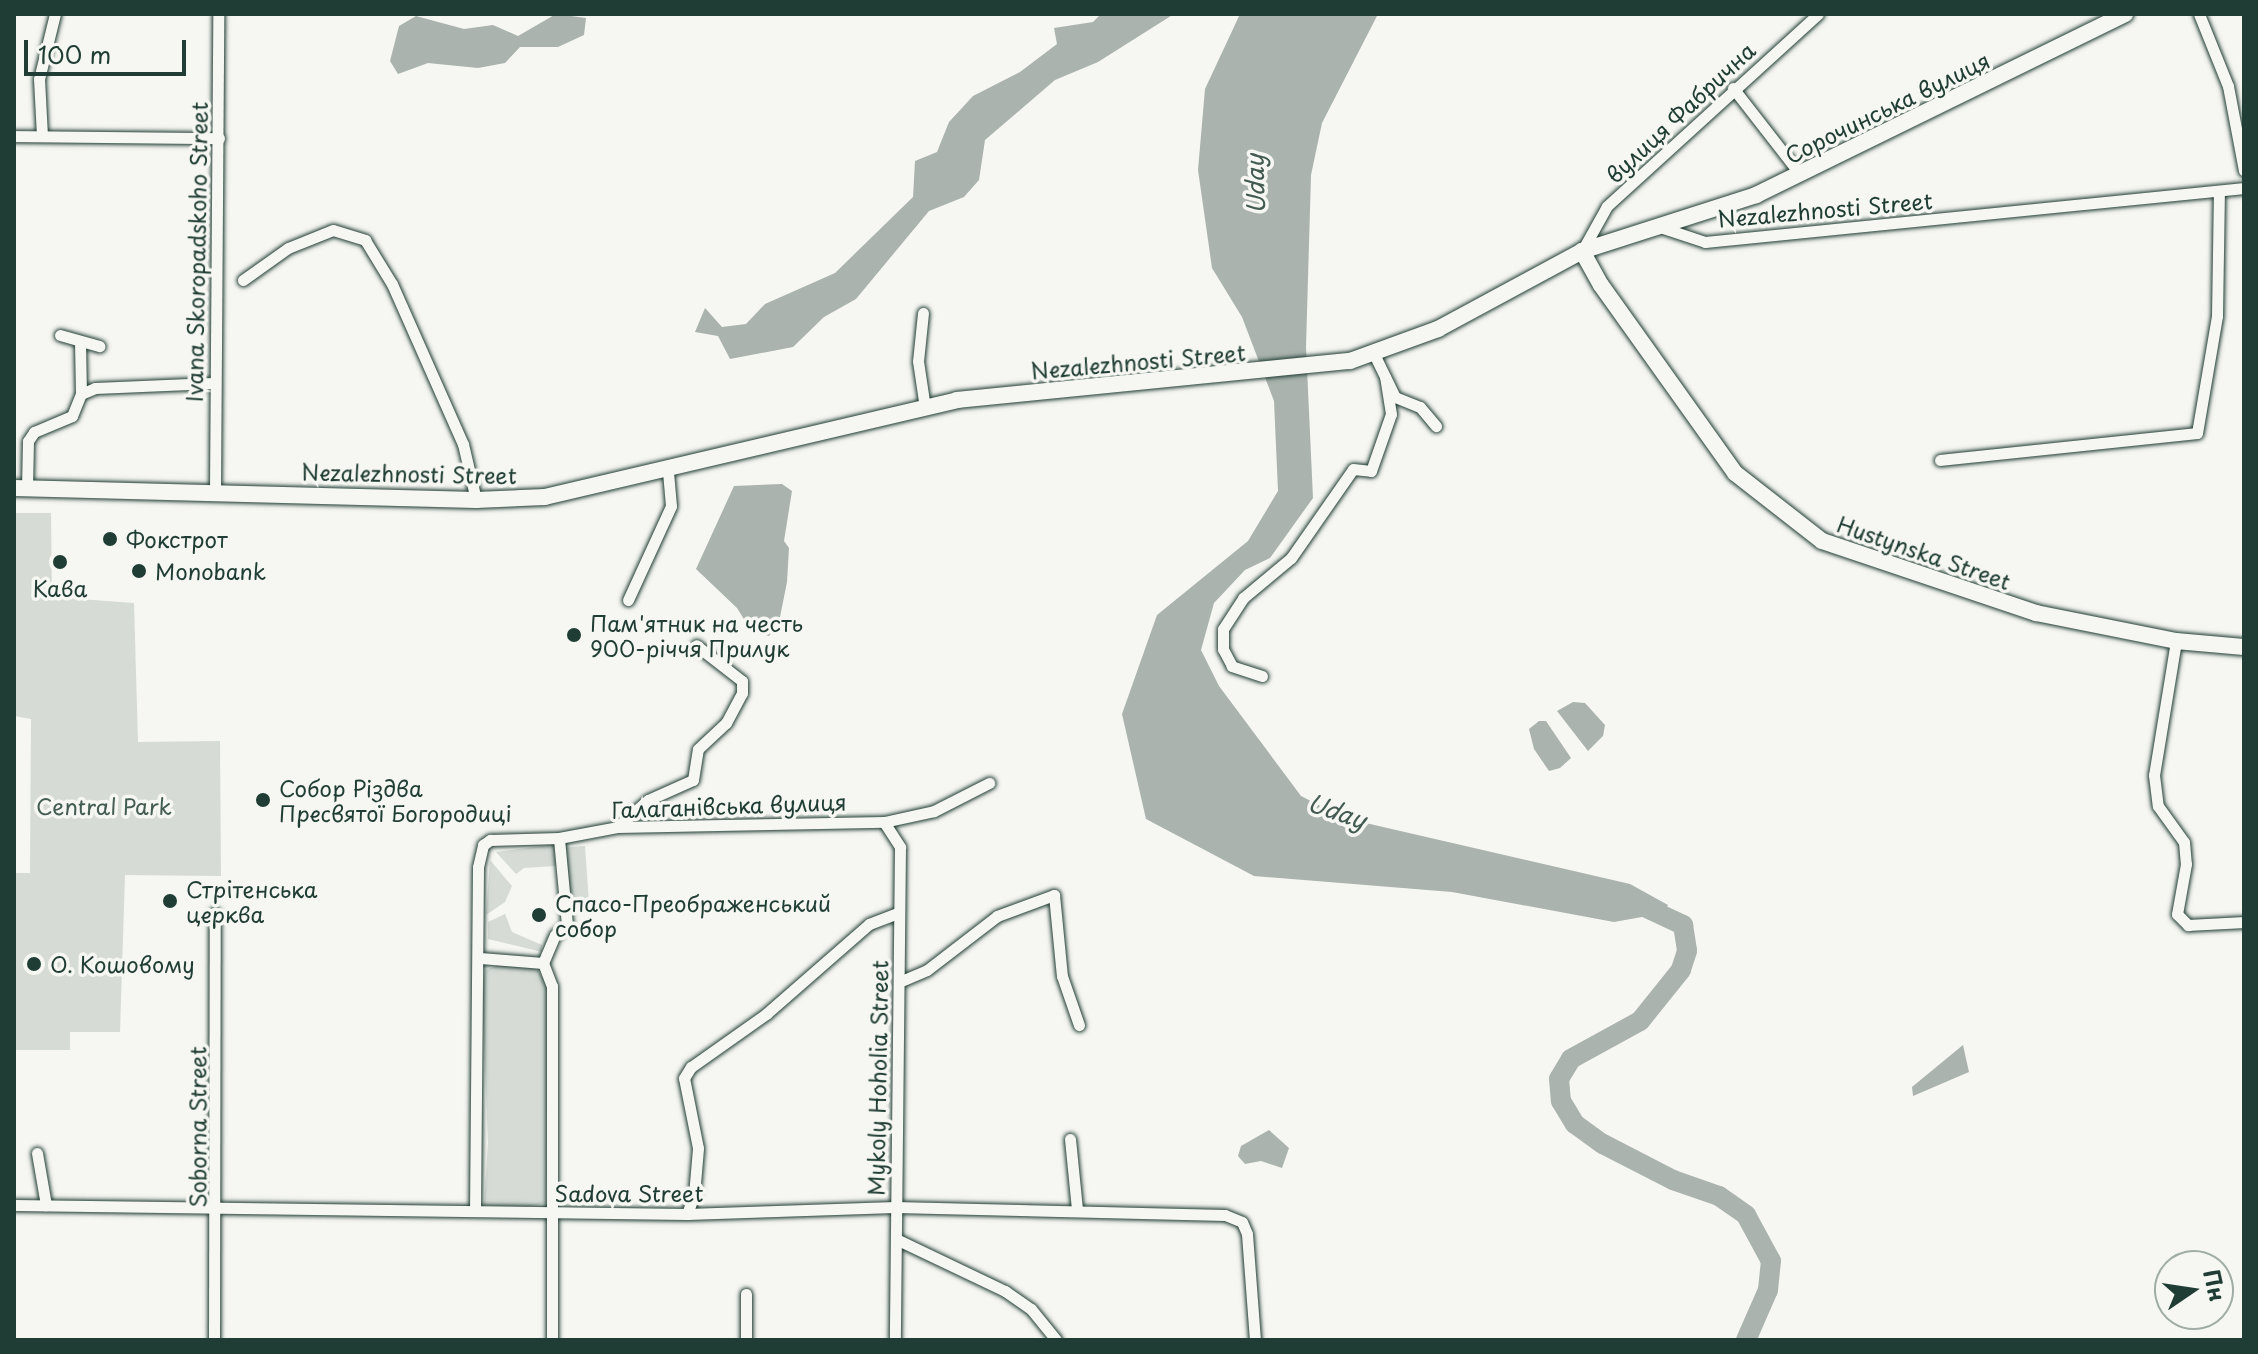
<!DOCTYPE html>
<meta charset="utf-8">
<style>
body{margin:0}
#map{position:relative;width:2258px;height:1354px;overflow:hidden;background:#f6f6f2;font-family:"Playpen Sans",sans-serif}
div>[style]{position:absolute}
.green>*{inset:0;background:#d6dbd6;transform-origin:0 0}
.water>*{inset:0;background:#aab3ae}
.river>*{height:20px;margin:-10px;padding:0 10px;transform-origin:10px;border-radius:10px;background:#aab3ae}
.roads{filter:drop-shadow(0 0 2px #1f3d34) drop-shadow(0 0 2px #1f3d34)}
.street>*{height:11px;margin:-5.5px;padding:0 5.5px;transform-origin:5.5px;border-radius:5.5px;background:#f6f6f2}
.secondary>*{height:16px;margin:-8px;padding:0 8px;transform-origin:8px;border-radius:8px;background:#f6f6f2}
.dots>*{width:22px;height:22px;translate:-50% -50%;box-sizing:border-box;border:4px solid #f6f6f2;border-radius:50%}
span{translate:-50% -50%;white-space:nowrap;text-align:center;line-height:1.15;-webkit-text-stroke:7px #f6f6f2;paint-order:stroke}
.street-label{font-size:22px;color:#1f3d34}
.poi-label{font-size:22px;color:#1f3d34}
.left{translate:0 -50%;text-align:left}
.park-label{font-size:22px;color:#445d54}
.water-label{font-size:24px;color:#425a52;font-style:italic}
.frame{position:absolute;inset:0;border:16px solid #1f3d34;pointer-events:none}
.north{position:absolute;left:2154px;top:1250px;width:80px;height:80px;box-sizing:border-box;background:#f6f6f2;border:2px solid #a0aca6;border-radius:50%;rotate:77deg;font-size:22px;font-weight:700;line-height:32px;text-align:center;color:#1f3d34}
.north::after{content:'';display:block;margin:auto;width:28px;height:36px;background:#1f3d34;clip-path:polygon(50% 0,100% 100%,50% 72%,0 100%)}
.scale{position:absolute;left:24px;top:40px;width:162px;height:36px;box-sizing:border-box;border:4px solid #1f3d34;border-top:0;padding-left:10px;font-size:24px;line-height:28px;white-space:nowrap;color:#1f3d34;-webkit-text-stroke:6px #f6f6f2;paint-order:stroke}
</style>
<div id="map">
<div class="green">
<i style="clip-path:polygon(14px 513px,51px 513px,52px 597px,134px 603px,138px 742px,220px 741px,221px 876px,125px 875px,120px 1032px,70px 1032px,70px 1050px,14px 1050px,14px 873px,30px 873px,31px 719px,14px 716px)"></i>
<i style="clip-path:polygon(556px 844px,556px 866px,524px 868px,516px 874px,496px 852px)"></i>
<i style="left:585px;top:846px;width:64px;height:20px;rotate:86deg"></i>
<i style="clip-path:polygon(490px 860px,512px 886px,505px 902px,486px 915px)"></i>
<i style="clip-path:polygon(505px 914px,512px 932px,542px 945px,542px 952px,488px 939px,488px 922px)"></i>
<i style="clip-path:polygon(497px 966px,533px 966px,548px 983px,546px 1203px,526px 1207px,484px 1205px,488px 1143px,482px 994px,485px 970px)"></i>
</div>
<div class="water">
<i style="clip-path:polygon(556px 14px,586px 18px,584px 35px,558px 47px,520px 47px,505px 63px,478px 68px,428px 63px,398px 74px,390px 61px,399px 26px,416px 16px,464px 29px,493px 25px,518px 36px)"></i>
<i style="clip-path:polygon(1101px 14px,1174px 14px,1098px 62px,1055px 80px,985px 140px,979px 180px,964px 197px,929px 211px,856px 299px,824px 317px,793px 347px,730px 359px,718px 336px,695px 332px,705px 308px,722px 327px,746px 324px,765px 304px,835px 273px,913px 197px,915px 161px,937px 152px,949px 122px,973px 96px,1020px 72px,1057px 44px,1054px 28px,1093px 22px)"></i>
<i style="clip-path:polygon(1240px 14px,1378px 14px,1322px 123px,1311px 175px,1306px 347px,1313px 498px,1270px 558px,1245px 570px,1214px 603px,1201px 650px,1219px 686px,1301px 796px,1344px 818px,1630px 884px,1668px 905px,1664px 913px,1614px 922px,1452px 892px,1254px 876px,1146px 819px,1122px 714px,1157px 615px,1248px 541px,1278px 491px,1274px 401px,1242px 317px,1212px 268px,1198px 170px,1205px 89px)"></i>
<i style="clip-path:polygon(782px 484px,792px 491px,784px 541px,789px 548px,787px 582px,779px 622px,769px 636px,752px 632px,737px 608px,696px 569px,734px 486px)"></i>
<i style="clip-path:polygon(1573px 702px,1585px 703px,1605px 725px,1603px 736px,1588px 751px,1557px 711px)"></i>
<i style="clip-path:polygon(1539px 721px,1546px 721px,1571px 758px,1560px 768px,1549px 771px,1534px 749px,1529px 729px)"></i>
<i style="clip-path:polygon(1963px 1045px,1969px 1072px,1913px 1096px,1912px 1087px)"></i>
<i style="clip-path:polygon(1269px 1130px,1289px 1148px,1282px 1168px,1261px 1161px,1245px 1164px,1238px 1156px,1241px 1146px)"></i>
</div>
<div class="river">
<i style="left:1638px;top:904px;width:50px;rotate:25deg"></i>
<i style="left:1683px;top:925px;width:26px;rotate:81deg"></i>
<i style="left:1687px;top:951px;width:20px;rotate:108deg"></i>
<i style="left:1681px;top:970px;width:65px;rotate:128.8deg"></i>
<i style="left:1640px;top:1021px;width:79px;rotate:151.2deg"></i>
<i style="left:1571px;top:1059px;width:23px;rotate:121deg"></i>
<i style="left:1559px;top:1079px;width:22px;rotate:85deg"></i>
<i style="left:1561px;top:1101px;width:27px;rotate:59deg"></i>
<i style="left:1575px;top:1124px;width:34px;rotate:36deg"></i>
<i style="left:1603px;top:1144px;width:79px;rotate:27.2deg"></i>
<i style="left:1673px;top:1180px;width:49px;rotate:19.2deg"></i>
<i style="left:1719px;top:1196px;width:33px;rotate:35deg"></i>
<i style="left:1746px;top:1215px;width:52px;rotate:61.5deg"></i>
<i style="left:1771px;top:1261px;width:29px;rotate:96deg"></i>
<i style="left:1768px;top:1290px;width:55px;rotate:113.7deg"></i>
</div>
<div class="roads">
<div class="street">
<i style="left:2199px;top:14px;width:78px;rotate:68.1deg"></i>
<i style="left:2228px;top:86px;width:86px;rotate:79.3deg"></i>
<i style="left:1733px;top:88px;width:109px;rotate:52.1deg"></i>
<i style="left:14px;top:136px;width:205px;rotate:0.6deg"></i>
<i style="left:42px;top:136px;width:57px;rotate:-93deg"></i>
<i style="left:39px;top:79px;width:67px;rotate:-76.2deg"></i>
<i style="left:1663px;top:228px;width:44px;rotate:18.4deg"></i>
<i style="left:1705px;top:242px;width:542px;rotate:-5.72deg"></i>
<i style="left:1582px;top:251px;width:51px;rotate:-60.9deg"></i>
<i style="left:1607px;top:206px;width:285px;rotate:-42.3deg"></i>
<i style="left:243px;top:280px;width:55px;rotate:-35.4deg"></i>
<i style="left:288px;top:248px;width:48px;rotate:-21.8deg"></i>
<i style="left:333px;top:230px;width:34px;rotate:17deg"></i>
<i style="left:365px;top:240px;width:52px;rotate:58.5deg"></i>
<i style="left:392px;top:284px;width:175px;rotate:66.1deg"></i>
<i style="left:463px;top:444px;width:57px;rotate:76.9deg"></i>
<i style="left:923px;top:313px;width:48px;rotate:95.9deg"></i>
<i style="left:918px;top:361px;width:48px;rotate:81.5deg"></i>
<i style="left:60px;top:335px;width:41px;rotate:15.8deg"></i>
<i style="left:1374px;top:354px;width:48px;rotate:64deg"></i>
<i style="left:1395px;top:397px;width:27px;rotate:22deg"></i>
<i style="left:1420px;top:407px;width:25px;rotate:50deg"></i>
<i style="left:81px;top:394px;width:15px;rotate:-23deg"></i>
<i style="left:95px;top:388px;width:118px;rotate:-2.4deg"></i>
<i style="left:1940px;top:460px;width:258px;rotate:-6deg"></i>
<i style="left:2197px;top:433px;width:119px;rotate:-80.3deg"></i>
<i style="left:2217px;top:316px;width:125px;rotate:-89.1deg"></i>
<i style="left:27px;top:488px;width:47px;rotate:-88.8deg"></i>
<i style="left:28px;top:441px;width:11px;rotate:-56deg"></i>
<i style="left:34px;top:432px;width:41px;rotate:-22.8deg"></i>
<i style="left:72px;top:416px;width:24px;rotate:-68deg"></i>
<i style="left:81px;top:394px;width:52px;rotate:-91.1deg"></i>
<i style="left:215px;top:490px;width:476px;rotate:-89.6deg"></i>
<i style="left:628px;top:600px;width:103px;rotate:-65.4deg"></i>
<i style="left:671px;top:506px;width:35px;rotate:-95deg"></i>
<i style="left:2176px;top:641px;width:136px;rotate:99.3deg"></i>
<i style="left:2154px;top:775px;width:31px;rotate:83deg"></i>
<i style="left:2158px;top:806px;width:44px;rotate:54.2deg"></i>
<i style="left:2184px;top:842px;width:22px;rotate:85deg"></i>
<i style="left:2186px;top:864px;width:51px;rotate:100.2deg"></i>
<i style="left:2177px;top:914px;width:16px;rotate:45deg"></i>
<i style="left:2188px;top:925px;width:56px;rotate:-3.1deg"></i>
<i style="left:1262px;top:676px;width:32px;rotate:-162deg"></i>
<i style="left:1232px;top:666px;width:19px;rotate:-118deg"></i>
<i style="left:1223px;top:649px;width:20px;rotate:-90deg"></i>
<i style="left:1223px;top:629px;width:37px;rotate:-57deg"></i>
<i style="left:1243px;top:598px;width:62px;rotate:-39.8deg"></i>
<i style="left:1291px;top:558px;width:108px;rotate:-55.1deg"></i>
<i style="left:1353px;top:469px;width:18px;rotate:6deg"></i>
<i style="left:1371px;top:471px;width:60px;rotate:-70.7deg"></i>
<i style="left:1391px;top:414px;width:37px;rotate:-99deg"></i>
<i style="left:884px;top:822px;width:30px;rotate:57deg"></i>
<i style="left:900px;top:847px;width:493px;rotate:90.6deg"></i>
<i style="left:617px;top:827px;width:41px;rotate:-41.1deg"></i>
<i style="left:648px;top:800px;width:49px;rotate:-24deg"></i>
<i style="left:693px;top:780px;width:31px;rotate:-81deg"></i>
<i style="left:698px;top:749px;width:38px;rotate:-43deg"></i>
<i style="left:726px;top:723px;width:34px;rotate:-62deg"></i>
<i style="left:742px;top:693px;width:12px;rotate:-90deg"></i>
<i style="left:742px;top:681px;width:58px;rotate:-142deg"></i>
<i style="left:480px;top:958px;width:63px;rotate:4.5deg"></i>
<i style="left:543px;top:963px;width:25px;rotate:69deg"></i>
<i style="left:552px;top:986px;width:354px;rotate:90deg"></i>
<i style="left:543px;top:963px;width:30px;rotate:-67deg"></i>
<i style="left:555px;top:935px;width:16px;rotate:-40deg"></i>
<i style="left:567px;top:925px;width:87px;rotate:-95.3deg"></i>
<i style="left:899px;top:982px;width:30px;rotate:-23deg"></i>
<i style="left:927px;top:970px;width:88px;rotate:-37.6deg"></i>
<i style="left:997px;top:916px;width:61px;rotate:-20.2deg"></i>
<i style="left:1054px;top:895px;width:81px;rotate:84.4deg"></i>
<i style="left:1062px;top:976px;width:52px;rotate:70.9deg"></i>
<i style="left:1070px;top:1139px;width:70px;rotate:84.3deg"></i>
<i style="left:37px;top:1153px;width:53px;rotate:80.2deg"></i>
<i style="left:14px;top:1205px;width:673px;rotate:0.77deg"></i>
<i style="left:687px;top:1214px;width:208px;rotate:-1.9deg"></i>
<i style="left:895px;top:1207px;width:330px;rotate:1.4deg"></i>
<i style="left:1225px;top:1215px;width:18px;rotate:22deg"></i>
<i style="left:1242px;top:1222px;width:13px;rotate:67deg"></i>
<i style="left:1247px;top:1234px;width:106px;rotate:85.7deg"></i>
<i style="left:475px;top:1211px;width:344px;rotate:-89.5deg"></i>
<i style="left:478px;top:867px;width:23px;rotate:-77deg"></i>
<i style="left:483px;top:845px;width:9px;rotate:-36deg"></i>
<i style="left:490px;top:840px;width:69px;rotate:-1.7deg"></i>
<i style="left:559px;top:838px;width:59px;rotate:-10.7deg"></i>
<i style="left:617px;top:827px;width:267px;rotate:-1.1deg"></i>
<i style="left:884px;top:822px;width:51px;rotate:-12.4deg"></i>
<i style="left:934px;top:811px;width:62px;rotate:-27deg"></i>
<i style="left:687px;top:1214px;width:20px;rotate:-70deg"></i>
<i style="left:694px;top:1195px;width:47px;rotate:-85.1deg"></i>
<i style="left:698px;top:1148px;width:71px;rotate:-101.3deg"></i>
<i style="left:684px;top:1078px;width:13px;rotate:-58deg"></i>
<i style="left:691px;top:1067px;width:92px;rotate:-35.2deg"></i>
<i style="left:766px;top:1014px;width:137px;rotate:-41.1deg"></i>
<i style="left:869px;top:924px;width:30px;rotate:-21deg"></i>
<i style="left:896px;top:1239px;width:121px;rotate:25.5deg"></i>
<i style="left:1005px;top:1291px;width:32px;rotate:35deg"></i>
<i style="left:1031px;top:1309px;width:40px;rotate:51deg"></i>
<i style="left:746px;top:1294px;width:46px;rotate:90deg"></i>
<i style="left:214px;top:1340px;width:427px;rotate:-89.9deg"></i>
</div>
<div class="secondary">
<i style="left:1582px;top:251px;width:39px;rotate:61deg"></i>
<i style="left:1601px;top:285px;width:231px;rotate:54.5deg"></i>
<i style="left:1735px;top:473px;width:110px;rotate:38deg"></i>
<i style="left:1822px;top:541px;width:226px;rotate:18.6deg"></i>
<i style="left:2036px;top:613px;width:143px;rotate:11.3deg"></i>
<i style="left:2176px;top:641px;width:68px;rotate:5deg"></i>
<i style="left:14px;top:488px;width:462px;rotate:1.5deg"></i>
<i style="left:476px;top:500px;width:69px;rotate:-2.5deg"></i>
<i style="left:545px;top:497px;width:423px;rotate:-13.2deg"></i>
<i style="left:957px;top:400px;width:395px;rotate:-5.7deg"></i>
<i style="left:1350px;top:361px;width:94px;rotate:-20deg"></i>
<i style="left:1438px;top:329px;width:164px;rotate:-28.4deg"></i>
<i style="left:1582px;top:251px;width:183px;rotate:-17.8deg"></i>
<i style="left:1756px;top:195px;width:411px;rotate:-26.1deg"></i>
</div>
</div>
<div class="dots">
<i style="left:110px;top:539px;background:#1f3d34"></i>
<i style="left:60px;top:562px;background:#1f3d34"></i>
<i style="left:139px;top:571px;background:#1f3d34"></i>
<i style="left:574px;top:635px;background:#1f3d34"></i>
<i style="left:263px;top:800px;background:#1f3d34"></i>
<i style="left:170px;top:901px;background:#1f3d34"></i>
<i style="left:539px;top:915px;background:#1f3d34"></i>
<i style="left:34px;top:964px;background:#1f3d34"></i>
</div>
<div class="street-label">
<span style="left:1887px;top:107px;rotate:-26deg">Сорочинська вулиця</span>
<span style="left:1680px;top:112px;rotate:-43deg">вулиця Фабрична</span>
<span style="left:1825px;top:209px;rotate:-5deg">Nezalezhnosti Street</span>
<span style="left:196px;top:252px;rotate:-89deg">Ivana Skoropadskoho Street</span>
<span style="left:1138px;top:361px;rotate:-5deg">Nezalezhnosti Street</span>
<span style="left:409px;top:473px;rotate:1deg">Nezalezhnosti Street</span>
<span style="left:1924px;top:552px;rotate:19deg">Hustynska Street</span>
<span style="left:729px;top:805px;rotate:-2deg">Галаганівська вулиця</span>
<span style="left:877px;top:1078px;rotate:-89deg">Mykoly Hoholia Street</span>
<span style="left:197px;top:1127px;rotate:-90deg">Soborna Street</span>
<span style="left:629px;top:1193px">Sadova Street</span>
</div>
<div class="poi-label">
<span class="left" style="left:126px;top:539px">Фокстрот</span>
<span class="left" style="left:155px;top:571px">Monobank</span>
<span style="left:60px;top:588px">Кава</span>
<span class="left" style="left:590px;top:635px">Пам'ятник на честь<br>900-річчя Прилук</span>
<span class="left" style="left:279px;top:800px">Собор Різдва<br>Пресвятої Богородиці</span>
<span class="left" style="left:186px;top:901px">Стрітенська<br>церква</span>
<span class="left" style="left:555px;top:915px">Спасо-Преображенський<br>собор</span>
<span class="left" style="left:50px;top:964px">О. Кошовому</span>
</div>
<div class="park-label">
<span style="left:104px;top:806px">Central Park</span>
</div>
<div class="water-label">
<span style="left:1255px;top:184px;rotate:-92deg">Uday</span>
<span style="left:1337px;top:811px;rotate:19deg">Uday</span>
</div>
<div class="frame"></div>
<div class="north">Пн</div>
<div class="scale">100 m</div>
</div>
